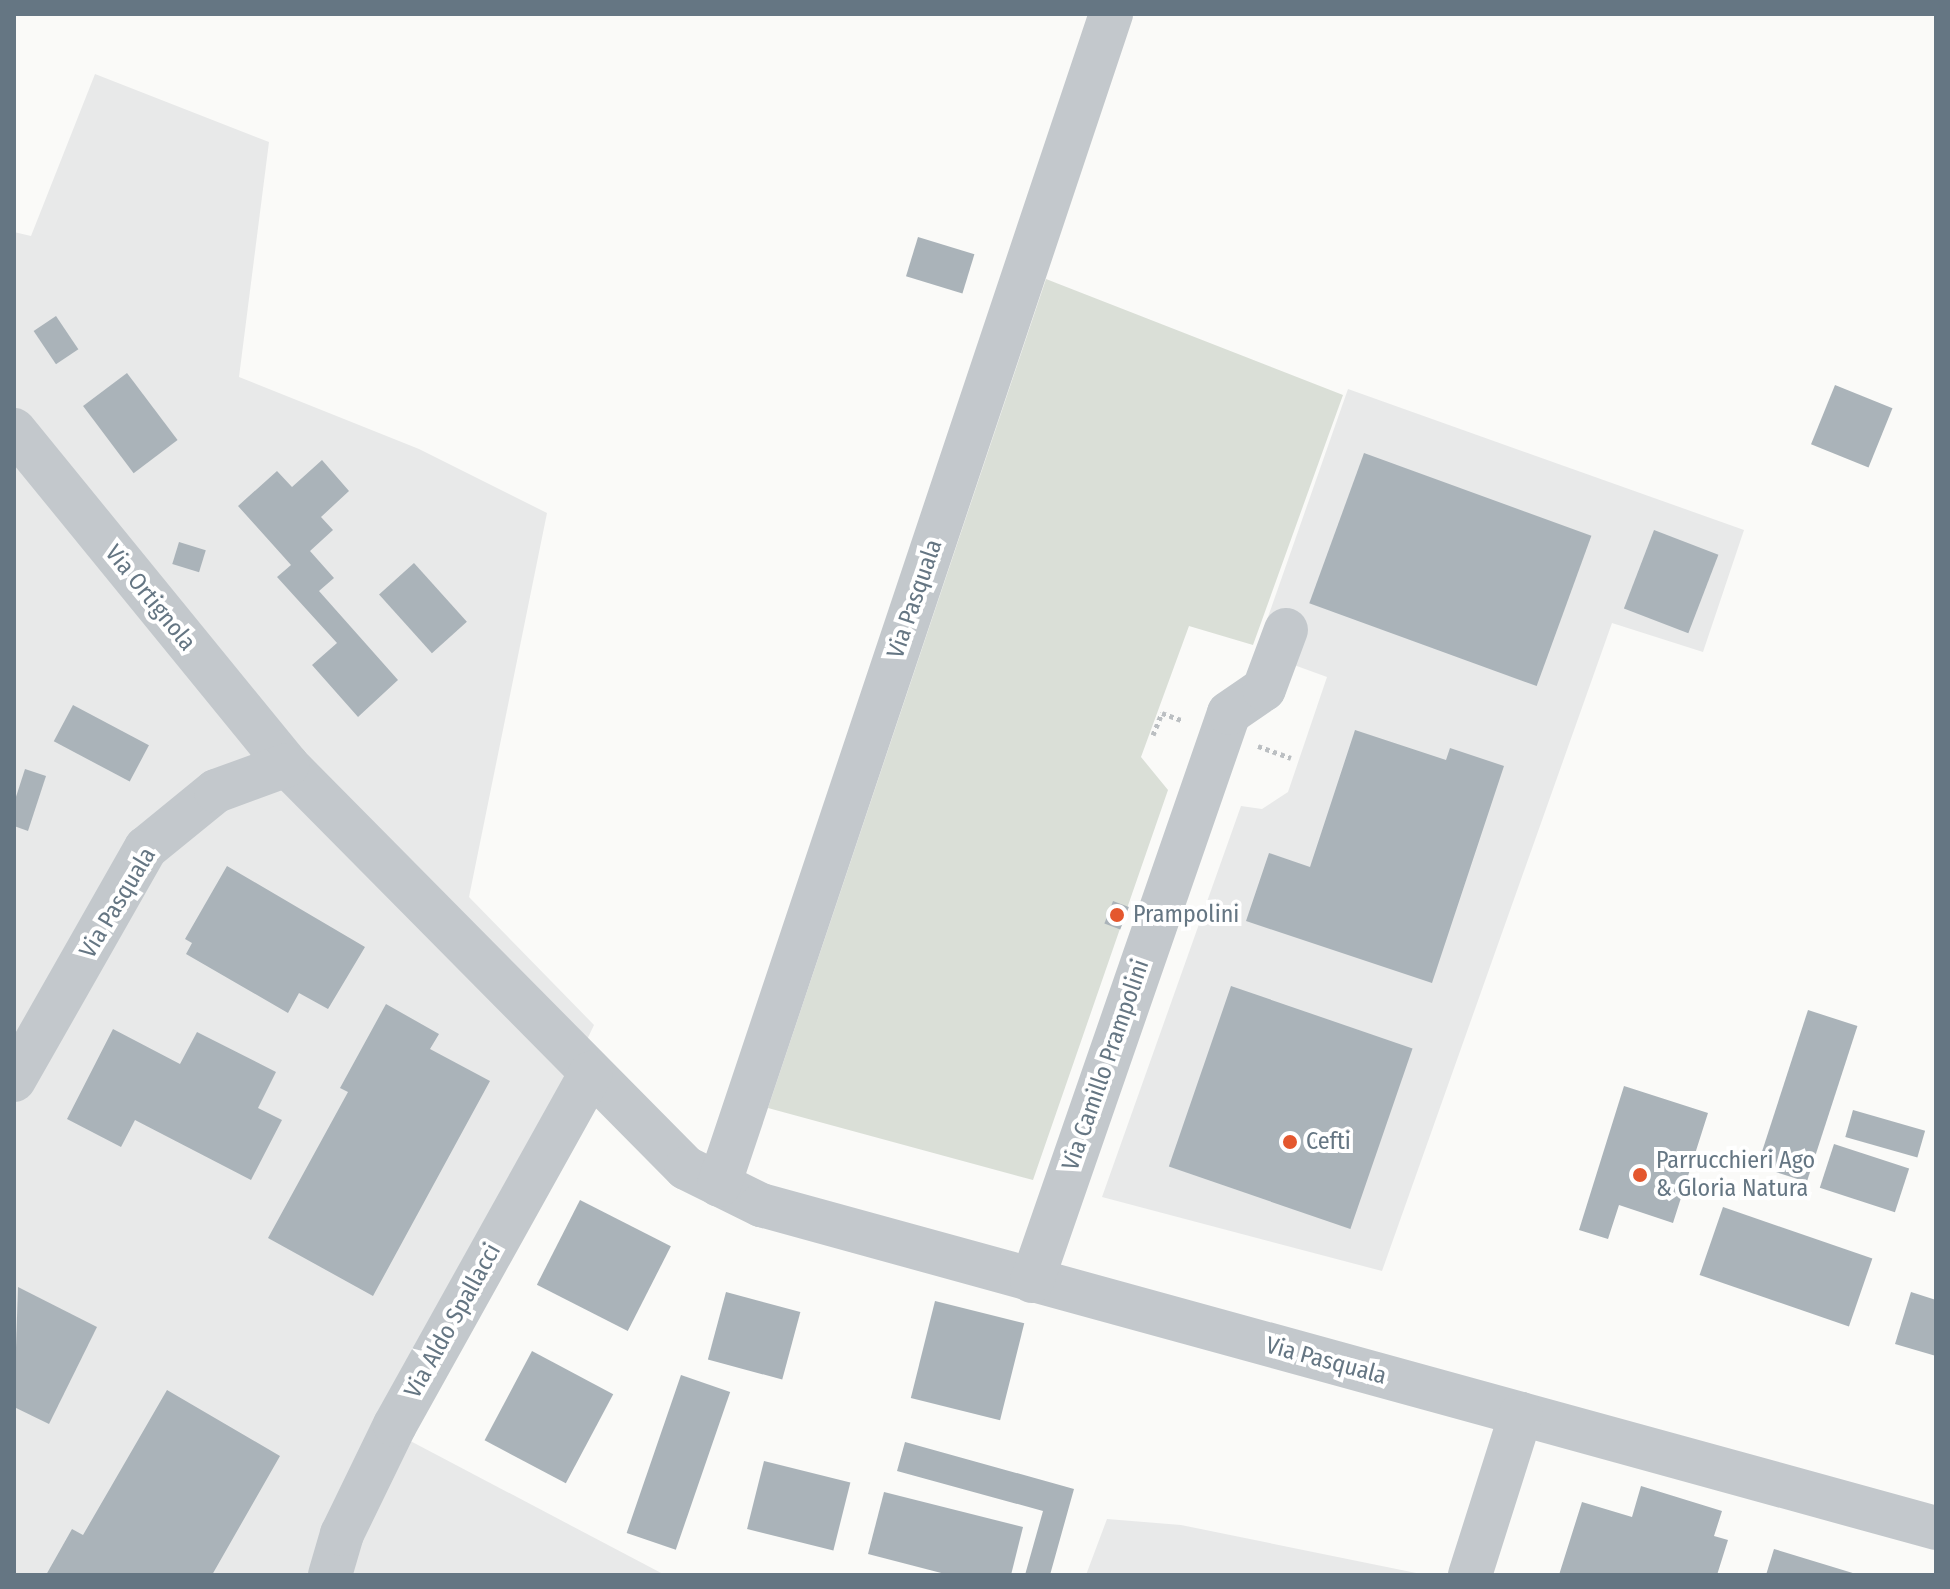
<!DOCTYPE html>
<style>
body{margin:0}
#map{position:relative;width:1950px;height:1589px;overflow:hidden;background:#fafaf8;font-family:"Fira Sans Condensed",sans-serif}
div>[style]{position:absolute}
.built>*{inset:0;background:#e8e9e9}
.green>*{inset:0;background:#dadfd7}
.building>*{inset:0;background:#aab3b9;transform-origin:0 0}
.path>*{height:5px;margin-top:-2.5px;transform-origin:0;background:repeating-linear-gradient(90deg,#bbbfc2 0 4px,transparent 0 8px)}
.minor>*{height:44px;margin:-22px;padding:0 22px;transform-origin:22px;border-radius:22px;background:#c3c8cc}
.dots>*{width:22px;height:22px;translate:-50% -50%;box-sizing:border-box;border:4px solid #fff;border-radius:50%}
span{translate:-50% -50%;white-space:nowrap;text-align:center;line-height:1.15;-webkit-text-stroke:8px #fff;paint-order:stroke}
.street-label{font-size:24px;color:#657683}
.poi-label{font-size:24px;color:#657683}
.left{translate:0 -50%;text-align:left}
.frame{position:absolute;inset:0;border:16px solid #657683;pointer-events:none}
</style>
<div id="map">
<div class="built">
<i style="clip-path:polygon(95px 74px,269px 142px,239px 377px,419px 449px,547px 513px,469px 897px,594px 1025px,399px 1435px,665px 1575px,14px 1575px,14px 232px,31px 236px)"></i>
<i style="clip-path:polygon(1348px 389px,1744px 530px,1703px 652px,1612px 623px,1382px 1271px,1102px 1197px,1241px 806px,1262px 809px,1288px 792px,1327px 677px,1256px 651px)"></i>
<i style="clip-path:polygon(1107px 1519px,1181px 1525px,1426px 1575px,1086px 1575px)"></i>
</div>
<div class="green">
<i style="clip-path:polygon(1046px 279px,1343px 395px,1253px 645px,1189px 626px,1141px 757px,1168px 790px,1033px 1180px,768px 1108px)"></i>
</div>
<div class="building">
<i style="left:918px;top:237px;width:59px;height:41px;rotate:17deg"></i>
<i style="left:56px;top:316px;width:40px;height:27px;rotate:56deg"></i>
<i style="left:127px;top:373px;width:84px;height:55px;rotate:53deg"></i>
<i style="left:1835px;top:385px;width:62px;height:64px;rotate:22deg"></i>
<i style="left:1364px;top:453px;width:242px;height:160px;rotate:20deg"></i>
<i style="clip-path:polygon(322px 460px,349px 491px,321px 517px,333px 530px,310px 551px,334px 578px,319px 591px,398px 680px,358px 717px,312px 665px,337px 643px,277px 577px,291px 565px,238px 506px,277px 471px,292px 487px)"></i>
<i style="left:1654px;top:530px;width:69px;height:84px;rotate:21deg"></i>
<i style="left:179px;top:542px;width:28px;height:23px;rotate:17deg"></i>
<i style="left:414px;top:563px;width:79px;height:47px;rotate:48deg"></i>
<i style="left:73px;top:705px;width:86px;height:41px;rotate:28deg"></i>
<i style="clip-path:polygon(1355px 730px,1446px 760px,1450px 748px,1504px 766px,1432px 983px,1246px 921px,1269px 853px,1310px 867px)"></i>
<i style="clip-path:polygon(25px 769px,46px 776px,28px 831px,14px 826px,14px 803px)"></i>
<i style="clip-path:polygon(227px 866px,365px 947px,328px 1009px,299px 993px,288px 1013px,186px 954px,192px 943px,185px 939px)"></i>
<i style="left:1113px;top:901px;width:17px;height:24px;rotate:21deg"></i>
<i style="left:1231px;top:986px;width:192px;height:191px;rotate:19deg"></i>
<i style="clip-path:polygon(386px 1004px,439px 1034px,430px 1049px,490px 1081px,373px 1296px,268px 1238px,348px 1092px,340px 1088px)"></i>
<i style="left:1808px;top:1010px;width:52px;height:164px;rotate:18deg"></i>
<i style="clip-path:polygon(113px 1029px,180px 1064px,197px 1032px,276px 1072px,258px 1108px,282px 1120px,251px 1180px,135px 1120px,121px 1147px,67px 1119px)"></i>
<i style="clip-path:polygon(1624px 1086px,1708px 1113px,1673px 1223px,1619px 1205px,1608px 1239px,1579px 1230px)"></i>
<i style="left:1853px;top:1110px;width:75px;height:28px;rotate:16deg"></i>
<i style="left:1834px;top:1144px;width:79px;height:46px;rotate:18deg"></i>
<i style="left:580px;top:1200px;width:102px;height:95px;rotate:27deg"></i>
<i style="left:1723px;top:1207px;width:158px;height:72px;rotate:19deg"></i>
<i style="clip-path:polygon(18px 1287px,97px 1327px,49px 1424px,14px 1407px)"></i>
<i style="left:726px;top:1292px;width:77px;height:70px;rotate:15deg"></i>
<i style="clip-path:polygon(1911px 1292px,1936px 1300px,1936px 1356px,1895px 1344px)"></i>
<i style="left:935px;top:1301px;width:92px;height:100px;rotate:14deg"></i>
<i style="left:532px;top:1351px;width:92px;height:101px;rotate:28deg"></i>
<i style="left:681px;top:1375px;width:52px;height:167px;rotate:19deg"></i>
<i style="clip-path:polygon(167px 1390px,280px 1456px,212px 1575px,46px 1575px,72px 1529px,83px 1535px)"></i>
<i style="clip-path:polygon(905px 1442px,1074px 1489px,1050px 1575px,1025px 1575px,1043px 1511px,897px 1471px)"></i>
<i style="left:764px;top:1461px;width:89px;height:70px;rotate:14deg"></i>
<i style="clip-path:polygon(1641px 1486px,1722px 1511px,1714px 1536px,1728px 1540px,1717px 1575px,1559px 1575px,1582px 1502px,1632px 1517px)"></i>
<i style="clip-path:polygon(884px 1492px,1023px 1527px,1011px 1575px,949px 1575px,868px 1554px)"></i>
<i style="clip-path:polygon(1774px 1549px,1856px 1574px,1856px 1575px,1766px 1575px)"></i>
</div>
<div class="path">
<i style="left:1153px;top:735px;width:24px;rotate:-68deg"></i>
<i style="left:1162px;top:713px;width:23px;rotate:20deg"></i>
<i style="left:1258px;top:746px;width:35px;rotate:20deg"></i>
</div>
<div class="minor">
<i style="left:14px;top:430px;width:432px;rotate:50.8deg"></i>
<i style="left:287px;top:765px;width:567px;rotate:45.29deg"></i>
<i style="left:686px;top:1168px;width:84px;rotate:26.3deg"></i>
<i style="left:761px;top:1205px;width:1219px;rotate:15.37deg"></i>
<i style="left:14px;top:1080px;width:267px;rotate:-60.4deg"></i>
<i style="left:146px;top:848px;width:90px;rotate:-39.2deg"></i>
<i style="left:216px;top:791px;width:76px;rotate:-20.1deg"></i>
<i style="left:719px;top:1185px;width:1235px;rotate:-71.49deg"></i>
<i style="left:1032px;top:1281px;width:601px;rotate:-70.87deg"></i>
<i style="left:1229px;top:713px;width:42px;rotate:-34.4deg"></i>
<i style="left:1264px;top:689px;width:63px;rotate:-69.6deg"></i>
<i style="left:330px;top:1575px;width:43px;rotate:-73.7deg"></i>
<i style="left:342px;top:1534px;width:121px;rotate:-64.1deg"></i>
<i style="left:395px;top:1425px;width:403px;rotate:-60.9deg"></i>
<i style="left:1470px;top:1575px;width:169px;rotate:-72.4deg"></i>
</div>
<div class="dots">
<i style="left:1117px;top:915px;background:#e4572e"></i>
<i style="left:1290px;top:1142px;background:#e4572e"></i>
<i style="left:1640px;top:1175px;background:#e4572e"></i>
</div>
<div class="street-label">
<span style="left:150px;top:598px;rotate:51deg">Via Ortignola</span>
<span style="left:915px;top:599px;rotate:-71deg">Via Pasquala</span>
<span style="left:118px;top:903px;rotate:-59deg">Via Pasquala</span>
<span style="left:1106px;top:1065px;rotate:-71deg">Via Camillo Prampolini</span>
<span style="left:453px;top:1321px;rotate:-61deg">Via Aldo Spallacci</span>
<span style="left:1326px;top:1361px;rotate:15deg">Via Pasquala</span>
</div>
<div class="poi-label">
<span class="left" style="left:1133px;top:915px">Prampolini</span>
<span class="left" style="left:1306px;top:1142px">Cefti</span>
<span class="left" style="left:1656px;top:1175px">Parrucchieri Ago<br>&amp; Gloria Natura</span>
</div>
<div class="frame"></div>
</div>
